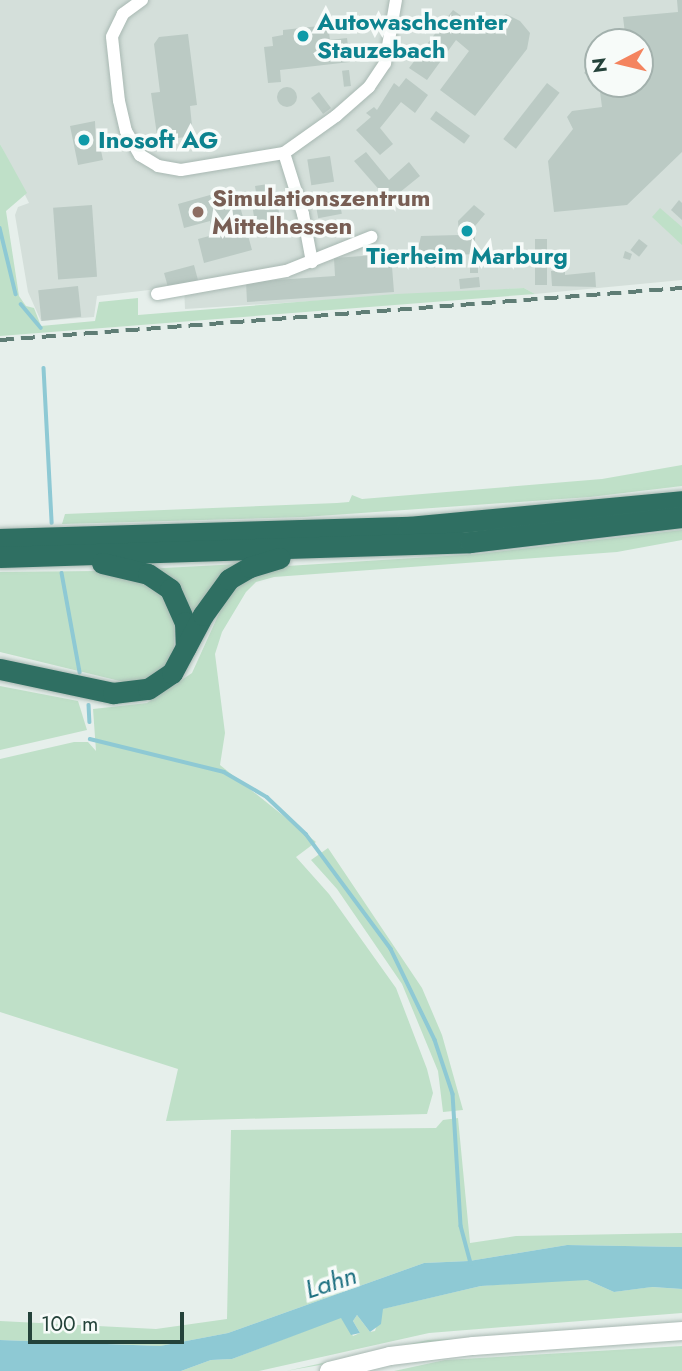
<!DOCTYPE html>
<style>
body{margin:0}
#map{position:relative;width:682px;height:1371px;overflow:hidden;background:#e6efeb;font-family:Jost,sans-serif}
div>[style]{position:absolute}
.built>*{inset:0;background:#d4dfda}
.green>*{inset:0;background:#bfe0c8}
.water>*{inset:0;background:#8ec9d4}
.stream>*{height:3.5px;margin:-1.75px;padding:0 1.75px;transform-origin:1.75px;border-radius:1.75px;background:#8ec9d4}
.building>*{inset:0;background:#bbcac4;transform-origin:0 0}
.round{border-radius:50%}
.roads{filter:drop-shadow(0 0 2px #a8b8b2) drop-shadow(0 0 2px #a8b8b2)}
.street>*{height:12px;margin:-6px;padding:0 6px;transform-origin:6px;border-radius:6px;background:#fff}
.secondary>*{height:18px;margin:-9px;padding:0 9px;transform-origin:9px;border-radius:9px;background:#fff}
.highway>*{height:21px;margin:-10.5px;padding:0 10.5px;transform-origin:10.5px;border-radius:10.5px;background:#2f6f62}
.rail>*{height:3.5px;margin-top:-1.75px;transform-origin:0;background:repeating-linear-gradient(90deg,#5f7d75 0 14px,transparent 0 21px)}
.dots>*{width:19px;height:19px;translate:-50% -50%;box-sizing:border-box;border:4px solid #f7fbf9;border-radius:50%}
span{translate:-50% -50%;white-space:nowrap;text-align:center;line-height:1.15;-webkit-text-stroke:7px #f7fbf9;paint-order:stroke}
.culture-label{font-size:24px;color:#0d838f;font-weight:700}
.left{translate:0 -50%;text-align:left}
.education-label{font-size:24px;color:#785e54;font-weight:700}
.water-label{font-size:26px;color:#1c6f80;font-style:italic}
.north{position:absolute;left:584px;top:28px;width:70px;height:70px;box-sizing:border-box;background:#f7fbf9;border:2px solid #a3b1ad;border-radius:50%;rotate:263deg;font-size:19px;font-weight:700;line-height:28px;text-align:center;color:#24423a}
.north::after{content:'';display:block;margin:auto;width:24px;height:32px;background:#f4845f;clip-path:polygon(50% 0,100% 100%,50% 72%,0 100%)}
.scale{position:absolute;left:28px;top:1312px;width:156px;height:32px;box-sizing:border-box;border:4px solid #24423a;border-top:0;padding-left:9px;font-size:21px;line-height:24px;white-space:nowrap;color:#24423a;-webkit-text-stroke:5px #f7fbf9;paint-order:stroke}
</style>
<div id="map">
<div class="built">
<i style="clip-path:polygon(evenodd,0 0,682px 0,682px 280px,535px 294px,524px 288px,185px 309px,184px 286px,97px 296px,94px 317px,41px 321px,28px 292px,15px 215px,18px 207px,29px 203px,0 144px,0 0,598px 42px,640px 42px,640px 84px,598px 84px,598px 42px)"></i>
</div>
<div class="green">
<i style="clip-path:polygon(0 144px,27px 193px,6px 211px,19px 296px,26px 306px,34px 308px,41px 326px,95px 321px,99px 302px,138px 298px,138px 315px,396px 294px,524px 288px,535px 294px,0 336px)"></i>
<i style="clip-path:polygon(660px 208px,682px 227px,682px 245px,652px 217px)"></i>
<i style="clip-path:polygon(682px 465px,682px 486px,590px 497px,304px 517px,62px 524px,65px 514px,337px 503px,349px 502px,352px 495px,362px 499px,602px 479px)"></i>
<i style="clip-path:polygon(682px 530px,682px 540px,617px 552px,274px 577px,256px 582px,246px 592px,222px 632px,215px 654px,225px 733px,220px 765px,316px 842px,296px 857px,329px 894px,396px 988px,427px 1069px,433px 1093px,427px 1114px,166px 1121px,178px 1069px,0 1012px,0 759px,74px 742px,88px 742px,96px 751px,93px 709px,147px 703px,192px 673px,231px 587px,271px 567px,478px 554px)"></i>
<i style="clip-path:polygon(239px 564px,192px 631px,145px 569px)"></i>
<i style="clip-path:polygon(97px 571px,157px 587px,175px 616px,174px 655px,168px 665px,146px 681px,124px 682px,0 652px,0 572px)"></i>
<i style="clip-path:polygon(0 686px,78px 701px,87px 730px,0 750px)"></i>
<i style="clip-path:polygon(328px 848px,422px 988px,442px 1035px,463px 1110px,443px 1112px,438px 1071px,402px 984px,337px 889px,311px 860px)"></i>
<i style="clip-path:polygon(458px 1118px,470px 1243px,516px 1236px,682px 1233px,682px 1247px,567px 1245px,469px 1261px,424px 1263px,228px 1333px,160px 1346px,0 1340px,0 1321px,156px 1329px,227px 1319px,231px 1130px,436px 1128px,443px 1120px)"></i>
<i style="clip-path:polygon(549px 1280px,587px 1280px,614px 1292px,651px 1287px,682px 1289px,682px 1313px,429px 1333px,259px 1371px,181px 1371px,211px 1360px,232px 1359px,341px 1317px,353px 1336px,360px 1333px,353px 1321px,357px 1315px,370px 1332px,375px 1331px,382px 1309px,481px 1286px)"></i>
<i style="clip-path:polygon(452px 1339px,455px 1341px,286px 1371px,428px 1340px)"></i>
<i style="clip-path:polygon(682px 1346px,682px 1371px,394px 1371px,445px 1360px)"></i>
</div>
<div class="water">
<i style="clip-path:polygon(567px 1245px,682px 1247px,682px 1289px,652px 1287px,614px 1292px,587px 1280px,481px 1286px,383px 1309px,381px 1324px,370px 1332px,357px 1315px,353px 1321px,360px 1333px,351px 1335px,341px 1318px,232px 1359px,211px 1360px,181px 1371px,0 1371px,0 1340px,160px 1346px,228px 1333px,424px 1263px,469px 1261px)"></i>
</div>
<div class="stream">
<i style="left:0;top:228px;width:68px;rotate:76.4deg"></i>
<i style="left:21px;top:304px;width:31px;rotate:50deg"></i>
<i style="left:44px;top:368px;width:155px;rotate:87deg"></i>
<i style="left:62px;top:573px;width:101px;rotate:79.7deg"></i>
<i style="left:89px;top:705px;width:17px;rotate:87deg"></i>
<i style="left:90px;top:739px;width:138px;rotate:13.8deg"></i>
<i style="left:224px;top:772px;width:50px;rotate:30.2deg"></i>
<i style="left:267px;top:797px;width:54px;rotate:43.5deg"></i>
<i style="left:306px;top:834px;width:143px;rotate:53.5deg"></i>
<i style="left:391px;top:949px;width:101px;rotate:64.2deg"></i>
<i style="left:435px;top:1040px;width:57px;rotate:71.6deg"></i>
<i style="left:453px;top:1094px;width:132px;rotate:86.5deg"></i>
<i style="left:461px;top:1226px;width:39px;rotate:75deg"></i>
</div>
<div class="building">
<i style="clip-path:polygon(677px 0,682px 0,682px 152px,627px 205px,554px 212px,548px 161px,573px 129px,567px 117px,572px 111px,602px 107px,599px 84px,640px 84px,640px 42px,626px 42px,623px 17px,678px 12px)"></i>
<i style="clip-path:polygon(453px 10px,484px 32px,492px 21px,506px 14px,520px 21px,530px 33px,527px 49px,475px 116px,440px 90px,469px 51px,456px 40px,427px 80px,409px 68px)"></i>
<i style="clip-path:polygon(328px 25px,330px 40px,347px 38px,350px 62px,280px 70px,281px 82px,268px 83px,264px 47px,273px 46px,272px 37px,283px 35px,283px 30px)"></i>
<i style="clip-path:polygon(188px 34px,197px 105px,190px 106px,193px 136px,163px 140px,157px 135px,151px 93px,160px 92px,154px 44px,159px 37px)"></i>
<i style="clip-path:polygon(596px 58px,598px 59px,598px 83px,584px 73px)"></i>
<i style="left:349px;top:70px;width:16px;height:7px;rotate:83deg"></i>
<i style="clip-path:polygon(406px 78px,428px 95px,415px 113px,401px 102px,380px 128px,393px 144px,380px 155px,356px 130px,371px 117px,366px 113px,374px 107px,377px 110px,394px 83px,399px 87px)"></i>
<i style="left:547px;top:83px;width:16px;height:71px;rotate:38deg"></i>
<i class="round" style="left:277px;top:87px;width:20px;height:20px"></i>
<i style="left:319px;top:92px;width:20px;height:10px;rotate:53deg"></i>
<i style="left:436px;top:111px;width:42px;height:10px;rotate:36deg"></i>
<i style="clip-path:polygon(95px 121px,96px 147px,100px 146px,103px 160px,78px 165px,70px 126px)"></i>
<i style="clip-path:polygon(366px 152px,389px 180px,409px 162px,420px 176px,389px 201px,354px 161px)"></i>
<i style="left:330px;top:156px;width:26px;height:23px;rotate:81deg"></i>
<i style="clip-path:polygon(268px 184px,269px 190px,275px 189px,281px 224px,256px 228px,250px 193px,256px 192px,255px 186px)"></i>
<i style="clip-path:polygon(235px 188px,252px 250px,204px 263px,198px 239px,213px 235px,210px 221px,184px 228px,178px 204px)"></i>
<i style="left:338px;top:194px;width:20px;height:24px;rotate:79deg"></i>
<i style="clip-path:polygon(679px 200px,682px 203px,682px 220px,671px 210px)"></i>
<i style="left:92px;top:205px;width:72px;height:39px;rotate:86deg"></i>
<i style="clip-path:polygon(474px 205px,485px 214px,475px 226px,475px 254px,416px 257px,421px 236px,459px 235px,458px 221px)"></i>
<i style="left:547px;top:239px;width:46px;height:12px;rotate:90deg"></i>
<i style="left:639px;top:239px;width:11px;height:14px;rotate:38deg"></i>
<i style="clip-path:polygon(625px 251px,632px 254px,630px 260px,623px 258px)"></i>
<i style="clip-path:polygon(391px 254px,394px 292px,247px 302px,246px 282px,335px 276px,334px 258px)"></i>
<i style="left:470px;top:260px;width:8px;height:13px"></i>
<i style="clip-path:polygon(194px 265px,199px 284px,168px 287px,164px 273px)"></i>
<i style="clip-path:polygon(565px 270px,565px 275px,595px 272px,596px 287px,552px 286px,551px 271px)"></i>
<i style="left:479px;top:277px;width:10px;height:20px;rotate:84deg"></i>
<i style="left:78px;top:286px;width:31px;height:40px;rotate:84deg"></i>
</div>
<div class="roads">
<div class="street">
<i style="left:142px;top:0;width:24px;rotate:144deg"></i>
<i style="left:123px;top:14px;width:25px;rotate:116deg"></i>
<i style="left:112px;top:37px;width:64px;rotate:83.8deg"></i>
<i style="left:119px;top:101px;width:31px;rotate:77deg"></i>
<i style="left:126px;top:131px;width:28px;rotate:60deg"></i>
<i style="left:140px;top:155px;width:21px;rotate:31deg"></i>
<i style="left:158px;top:166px;width:23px;rotate:10deg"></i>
<i style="left:181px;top:170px;width:104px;rotate:-9.4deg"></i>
<i style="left:284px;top:153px;width:64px;rotate:-35.4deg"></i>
<i style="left:336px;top:116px;width:44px;rotate:-41.3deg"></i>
<i style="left:369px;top:87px;width:29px;rotate:-56deg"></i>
<i style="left:385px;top:63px;width:64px;rotate:-80.1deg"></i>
<i style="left:284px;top:153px;width:64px;rotate:72.7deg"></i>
<i style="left:303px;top:214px;width:49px;rotate:79.4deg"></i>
<i style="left:157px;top:294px;width:131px;rotate:-10.1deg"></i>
<i style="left:286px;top:271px;width:92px;rotate:-21.8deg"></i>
</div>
<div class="secondary">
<i style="left:329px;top:1371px;width:63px;rotate:-13.8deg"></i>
<i style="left:390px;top:1356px;width:84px;rotate:-6.9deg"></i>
<i style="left:473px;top:1346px;width:210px;rotate:-4.1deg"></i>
</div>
<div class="highway">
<i style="left:0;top:539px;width:408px;rotate:-1.7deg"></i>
<i style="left:408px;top:527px;width:275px;rotate:-5.4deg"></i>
<i style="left:0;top:557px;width:470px;rotate:-1.8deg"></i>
<i style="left:470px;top:542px;width:213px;rotate:-6.7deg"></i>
<i style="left:102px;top:563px;width:47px;rotate:13.4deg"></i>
<i style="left:148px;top:574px;width:27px;rotate:34deg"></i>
<i style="left:170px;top:589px;width:36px;rotate:66deg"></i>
<i style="left:185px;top:622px;width:25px;rotate:88deg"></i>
<i style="left:0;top:669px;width:116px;rotate:12deg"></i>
<i style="left:113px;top:693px;width:35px;rotate:-7deg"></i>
<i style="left:148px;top:689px;width:29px;rotate:-34deg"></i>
<i style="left:172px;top:673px;width:66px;rotate:-61.9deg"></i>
<i style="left:203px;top:615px;width:44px;rotate:-54.2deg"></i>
<i style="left:229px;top:579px;width:24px;rotate:-30deg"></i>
<i style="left:250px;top:567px;width:31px;rotate:-17deg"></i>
</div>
</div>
<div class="rail">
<i style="left:0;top:340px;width:684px;rotate:-4.36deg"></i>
</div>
<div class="dots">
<i style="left:303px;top:36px;background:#0f9aa8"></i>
<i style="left:84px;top:140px;background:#0f9aa8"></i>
<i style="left:198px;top:212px;background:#8d6e63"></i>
<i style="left:467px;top:231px;background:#0f9aa8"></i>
</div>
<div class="culture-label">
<span class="left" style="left:317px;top:36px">Autowaschcenter<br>Stauzebach</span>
<span class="left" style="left:98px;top:140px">Inosoft AG</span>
<span style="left:467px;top:256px">Tierheim Marburg</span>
</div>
<div class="education-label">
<span class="left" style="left:212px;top:212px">Simulationszentrum<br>Mittelhessen</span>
</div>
<div class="water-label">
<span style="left:331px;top:1283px;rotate:-18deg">Lahn</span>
</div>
<div class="north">N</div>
<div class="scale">100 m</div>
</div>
